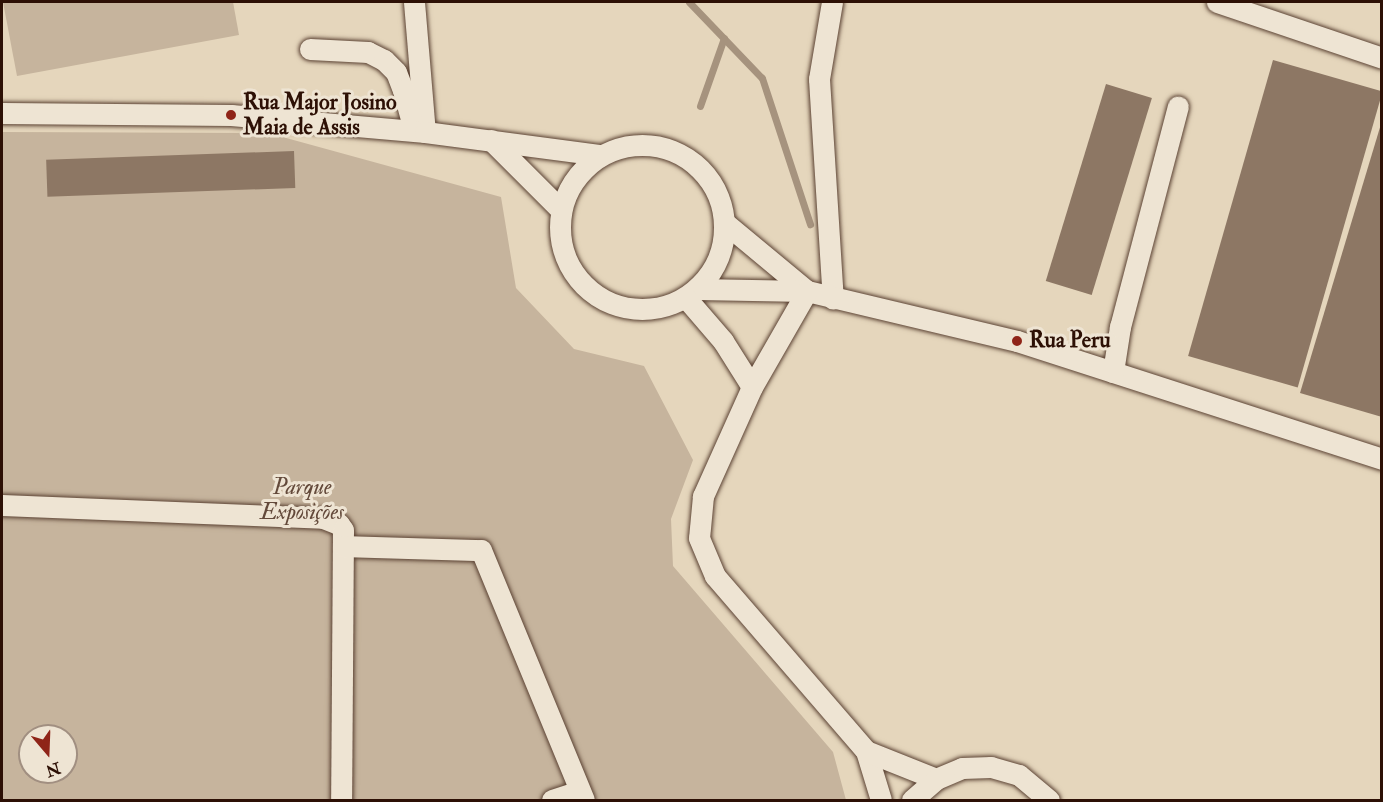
<!DOCTYPE html>
<meta charset="utf-8">
<style>
body{margin:0}
#map{position:relative;width:1383px;height:802px;overflow:hidden;background:#e5d6bc;font-family:"IM FELL Double Pica",serif}
div>[style]{position:absolute}
.green>*{inset:0;background:#c6b49d}
.stream>*{height:7px;margin:-3.5px;padding:0 3.5px;transform-origin:3.5px;border-radius:3.5px;background:#a6937e}
.building>*{inset:0;background:#8d7764;transform-origin:0 0}
.roads{filter:drop-shadow(0 0 2px #5b4233) drop-shadow(0 0 2px #5b4233)}
.minor>*{height:21px;margin:-10.5px;padding:0 10.5px;transform-origin:10.5px;border-radius:10.5px;background:#eee4d3}
.minor>.ring{margin:-10.5px;padding:0;box-sizing:content-box;background:none;border:21px solid #eee4d3;border-radius:50%}
.dots>*{width:16px;height:16px;translate:-50% -50%;box-sizing:border-box;border:3px solid #eee4d3;border-radius:50%}
span{translate:-50% -50%;white-space:nowrap;text-align:center;line-height:1.15;-webkit-text-stroke:6px #eee4d3;paint-order:stroke}
.poi-label{font-size:22px;color:#2d1005;font-weight:700}
.left{translate:0 -50%;text-align:left}
.park-label{font-size:22px;color:#63493a;font-style:italic}
.frame{position:absolute;inset:0;border:3px solid #2d1005;pointer-events:none}
.north{position:absolute;left:18px;top:724px;width:60px;height:60px;box-sizing:border-box;background:#eee4d3;border:2px solid #a18f81;border-radius:50%;rotate:161deg;font-size:16px;font-weight:700;line-height:24px;text-align:center;color:#2d1005}
.north::after{content:'';display:block;margin:auto;width:21px;height:27px;background:#8f2418;clip-path:polygon(50% 0,100% 100%,50% 72%,0 100%)}
</style>
<div id="map">
<div class="green">
<i style="clip-path:polygon(3px 2px,233px 2px,239px 35px,17px 76px)"></i>
<i style="clip-path:polygon(evenodd,2px 132px,268px 133px,501px 197px,516px 288px,574px 349px,644px 366px,693px 460px,671px 519px,673px 566px,833px 752px,846px 800px,2px 800px,2px 132px,30px 736px,66px 736px,66px 772px,30px 772px,30px 736px)"></i>
</div>
<div class="stream">
<i style="left:689px;top:2px;width:105px;rotate:46.2deg"></i>
<i style="left:762px;top:78px;width:154px;rotate:71.8deg"></i>
<i style="left:700px;top:106px;width:72px;rotate:-70.6deg"></i>
</div>
<div class="building">
<i style="left:1273px;top:60px;width:114px;height:308px;rotate:16deg"></i>
<i style="left:1106px;top:84px;width:48px;height:206px;rotate:17deg"></i>
<i style="clip-path:polygon(1381px 124px,1382px 124px,1382px 417px,1300px 393px)"></i>
<i style="left:294px;top:151px;width:37px;height:248px;rotate:88deg"></i>
</div>
<div class="roads">
<div class="minor">
<i style="left:414px;top:2px;width:130px;rotate:85.2deg"></i>
<i style="left:832px;top:2px;width:78px;rotate:99.6deg"></i>
<i style="left:819px;top:79px;width:220px;rotate:86.4deg"></i>
<i style="left:1217px;top:2px;width:174px;rotate:18.7deg"></i>
<i style="left:310px;top:49px;width:58px;rotate:3deg"></i>
<i style="left:368px;top:52px;width:18px;rotate:27deg"></i>
<i style="left:384px;top:60px;width:17px;rotate:45deg"></i>
<i style="left:396px;top:72px;width:19px;rotate:69deg"></i>
<i style="left:403px;top:90px;width:41px;rotate:74.6deg"></i>
<i style="left:2px;top:113px;width:229px;rotate:0.5deg"></i>
<i style="left:231px;top:115px;width:195px;rotate:5deg"></i>
<i style="left:425px;top:132px;width:177px;rotate:7.5deg"></i>
<i style="left:491px;top:140px;width:98px;rotate:45deg"></i>
<i class="ring" style="left:560px;top:145px;width:143px;height:143px"></i>
<i style="left:725px;top:223px;width:107px;rotate:39.7deg"></i>
<i style="left:697px;top:289px;width:110px;rotate:1deg"></i>
<i style="left:807px;top:291px;width:216px;rotate:13.4deg"></i>
<i style="left:1017px;top:341px;width:384px;rotate:17.9deg"></i>
<i style="left:807px;top:291px;width:111px;rotate:119.8deg"></i>
<i style="left:752px;top:387px;width:120px;rotate:114.2deg"></i>
<i style="left:703px;top:496px;width:42px;rotate:95.4deg"></i>
<i style="left:699px;top:538px;width:41px;rotate:67.2deg"></i>
<i style="left:715px;top:576px;width:231px;rotate:49.2deg"></i>
<i style="left:866px;top:751px;width:51px;rotate:73deg"></i>
<i style="left:686px;top:298px;width:57px;rotate:49.3deg"></i>
<i style="left:723px;top:341px;width:54px;rotate:57.8deg"></i>
<i style="left:1113px;top:372px;width:46px;rotate:-81.2deg"></i>
<i style="left:1120px;top:327px;width:228px;rotate:-75.3deg"></i>
<i style="left:2px;top:505px;width:321px;rotate:2.3deg"></i>
<i style="left:323px;top:518px;width:17px;rotate:21deg"></i>
<i style="left:339px;top:524px;width:7px;rotate:56deg"></i>
<i style="left:343px;top:530px;width:270px;rotate:90.4deg"></i>
<i style="left:343px;top:546px;width:138px;rotate:1.7deg"></i>
<i style="left:481px;top:550px;width:270px;rotate:67.6deg"></i>
<i style="left:866px;top:751px;width:75px;rotate:21.8deg"></i>
<i style="left:552px;top:800px;width:29px;rotate:-18deg"></i>
<i style="left:912px;top:800px;width:32px;rotate:-41deg"></i>
<i style="left:936px;top:779px;width:28px;rotate:-23deg"></i>
<i style="left:962px;top:768px;width:29px;rotate:-2deg"></i>
<i style="left:991px;top:767px;width:29px;rotate:16deg"></i>
<i style="left:1019px;top:775px;width:39px;rotate:40deg"></i>
</div>
</div>
<div class="dots">
<i style="left:231px;top:115px;background:#8f2418"></i>
<i style="left:1017px;top:341px;background:#8f2418"></i>
</div>
<div class="poi-label">
<span class="left" style="left:243px;top:115px">Rua Major Josino<br>Maia de Assis</span>
<span class="left" style="left:1029px;top:341px">Rua Peru</span>
</div>
<div class="park-label">
<span style="left:302px;top:500px">Parque<br>Exposições</span>
</div>
<div class="frame"></div>
<div class="north">N</div>
</div>
